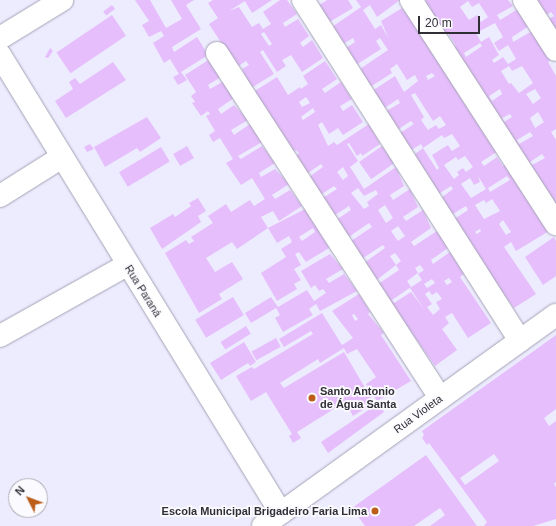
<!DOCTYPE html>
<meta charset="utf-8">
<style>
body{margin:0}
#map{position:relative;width:556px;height:526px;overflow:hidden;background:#edecff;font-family:Helvetica,sans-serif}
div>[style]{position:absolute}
.building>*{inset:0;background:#e6befc;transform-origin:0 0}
.roads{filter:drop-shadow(0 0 1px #a4a3b5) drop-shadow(0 0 1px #a4a3b5)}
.street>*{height:22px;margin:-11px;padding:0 11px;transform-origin:11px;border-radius:11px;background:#fff}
.secondary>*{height:22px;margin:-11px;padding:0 11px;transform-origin:11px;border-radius:11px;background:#fff}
.dots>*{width:11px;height:11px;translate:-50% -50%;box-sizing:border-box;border:2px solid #fbfbff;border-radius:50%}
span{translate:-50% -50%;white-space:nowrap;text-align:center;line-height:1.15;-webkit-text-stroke:3.5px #fbfbff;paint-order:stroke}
.street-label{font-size:11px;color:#302f36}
.poi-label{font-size:11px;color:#302f36;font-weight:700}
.left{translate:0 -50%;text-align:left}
.right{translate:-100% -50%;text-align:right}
.north{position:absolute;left:8px;top:478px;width:40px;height:40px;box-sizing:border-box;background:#fbfbff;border:1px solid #aaa9af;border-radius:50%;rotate:312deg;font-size:11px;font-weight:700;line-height:16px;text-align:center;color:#302f36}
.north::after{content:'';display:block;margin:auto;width:14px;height:18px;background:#bd5d1a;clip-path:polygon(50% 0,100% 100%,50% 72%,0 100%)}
.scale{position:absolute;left:418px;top:16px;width:62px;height:18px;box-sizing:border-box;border:2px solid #302f36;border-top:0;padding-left:5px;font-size:12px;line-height:14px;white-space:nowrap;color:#302f36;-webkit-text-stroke:3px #fbfbff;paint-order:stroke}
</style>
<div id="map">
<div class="building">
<i style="clip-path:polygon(135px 0,150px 0,166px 28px,182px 19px,171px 0,194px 0,186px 5px,201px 29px,172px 47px,174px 52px,197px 37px,208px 55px,181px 72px,187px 80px,178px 85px,173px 77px,179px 74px,170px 59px,164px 63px,153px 43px,164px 36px,161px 31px,149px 37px,142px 25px,149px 21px)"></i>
<i style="clip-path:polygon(evenodd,213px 0,272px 0,252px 13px,245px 1px,229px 11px,239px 7px,252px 27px,259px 23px,263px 29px,271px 24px,263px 12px,280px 0,287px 0,297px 14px,283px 23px,285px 27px,298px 19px,309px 36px,300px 43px,303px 47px,312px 40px,323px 58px,302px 72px,291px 55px,282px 60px,286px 66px,277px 72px,263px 50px,260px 52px,274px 74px,251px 88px,242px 69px,249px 65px,246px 61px,237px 67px,209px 24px,218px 18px,208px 3px,213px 0,264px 32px,272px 44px,269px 46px,261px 34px,264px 32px)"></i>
<i style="clip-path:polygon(327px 0,348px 0,353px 8px,326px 24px,315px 8px)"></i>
<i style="clip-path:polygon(evenodd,356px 0,400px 0,377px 17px,370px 5px,363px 10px,375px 29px,381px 25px,389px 39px,381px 21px,402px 8px,407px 15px,409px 14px,498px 151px,481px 162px,484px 166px,497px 157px,503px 166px,507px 164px,549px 231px,516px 251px,511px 242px,504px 247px,536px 294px,514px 308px,451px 221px,468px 210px,466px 206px,448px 217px,438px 200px,453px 189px,451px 186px,437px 195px,411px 157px,423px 148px,437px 170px,439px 168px,432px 155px,448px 145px,452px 151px,460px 146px,452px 134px,444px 138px,442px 135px,423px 148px,421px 144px,408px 152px,397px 135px,414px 124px,411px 121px,397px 130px,383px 113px,400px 103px,398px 99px,383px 109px,372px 91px,395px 76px,404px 92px,418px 81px,415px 75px,407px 80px,397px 64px,390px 69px,392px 73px,370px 87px,357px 71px,388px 50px,380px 38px,376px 41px,381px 49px,356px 65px,343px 50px,355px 42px,353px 38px,343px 44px,329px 29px,361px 7px,356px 0,432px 73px,435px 76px,428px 80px,426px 76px,432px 73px,356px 0,415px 93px,433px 121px,440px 116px,446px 125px,439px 129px,436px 125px,428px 130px,421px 120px,424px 117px,411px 95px,415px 93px,356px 0,465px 156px,473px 167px,466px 172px,463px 168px,457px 172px,459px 175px,454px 179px,444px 165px,456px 157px,458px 160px,465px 156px,356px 0,478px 176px,486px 189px,471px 198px,461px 184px,470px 178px,474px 185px,480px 182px,478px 176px,356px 0,507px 176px,510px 180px,490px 192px,488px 188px,507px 176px,356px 0,492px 199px,500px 211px,484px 219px,475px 205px,484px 200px,486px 203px,492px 199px,356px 0,503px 220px,511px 232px,506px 235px,499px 224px,503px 220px,356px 0,480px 229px,481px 231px,477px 234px,475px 232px,480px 229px)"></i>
<i style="clip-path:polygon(evenodd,426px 0,508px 0,513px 6px,497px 15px,500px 20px,518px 9px,529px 26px,512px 37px,513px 42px,532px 31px,550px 61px,548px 62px,556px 76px,556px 129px,551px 132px,556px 140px,556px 208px,452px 48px,456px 46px,448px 33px,445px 35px,425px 3px,426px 0,468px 1px,472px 7px,479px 3px,488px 17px,481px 22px,477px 15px,469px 20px,460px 7px,468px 1px,426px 0,495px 23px,503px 37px,494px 43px,499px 51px,508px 45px,516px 59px,508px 64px,503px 57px,494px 63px,492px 60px,499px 55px,489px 37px,481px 42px,476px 33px,495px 23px,426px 0,480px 43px,482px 46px,466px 57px,464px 53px,480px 43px,426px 0,509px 66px,512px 71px,522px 66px,533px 83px,519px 93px,511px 83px,509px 84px,501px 71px,509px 66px,426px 0,500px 89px,502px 94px,492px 101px,489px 96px,500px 89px,426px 0,535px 89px,541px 98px,533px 104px,526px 94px,535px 89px,426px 0,538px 112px,544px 122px,535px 128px,530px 118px,538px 112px,426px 0,510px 114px,512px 117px,504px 122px,502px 118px,510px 114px,426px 0,530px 132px,533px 136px,519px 144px,517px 140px,530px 132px,426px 0,542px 154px,545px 158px,532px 165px,530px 162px,542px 154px)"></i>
<i style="clip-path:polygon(535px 0,556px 0,556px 34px,547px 20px,554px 16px,551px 12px,545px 16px)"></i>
<i style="left:112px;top:5px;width:5px;height:11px;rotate:53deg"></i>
<i style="left:112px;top:15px;width:25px;height:67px;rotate:56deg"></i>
<i style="clip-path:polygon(50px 48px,53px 51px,48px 58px,45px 57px)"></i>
<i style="clip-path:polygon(210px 59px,221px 77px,208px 85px,210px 89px,224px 81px,234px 98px,218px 109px,221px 114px,234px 105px,248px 120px,231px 130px,234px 135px,250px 124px,262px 142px,238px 156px,241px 159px,262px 146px,275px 163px,259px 173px,261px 177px,275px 169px,289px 184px,272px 195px,275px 199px,290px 190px,302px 206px,279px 221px,273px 211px,261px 217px,268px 228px,237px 249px,232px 242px,206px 258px,215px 272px,232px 262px,243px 279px,219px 294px,222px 299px,199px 313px,165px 253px,186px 240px,189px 244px,194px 241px,191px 237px,213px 223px,208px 216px,226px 204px,231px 212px,250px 200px,254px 206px,265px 199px,252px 178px,241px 185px,226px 163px,233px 159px,220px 138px,213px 142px,209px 135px,215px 131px,206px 116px,210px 114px,208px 111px,201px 116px,192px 103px,195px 102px,191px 96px,196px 92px,185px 75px)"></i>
<i style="clip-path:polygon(evenodd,325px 61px,337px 79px,322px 89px,325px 93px,341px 82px,352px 99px,340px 106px,343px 111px,352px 105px,363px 122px,343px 135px,338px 128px,329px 134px,322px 122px,318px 125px,328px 146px,334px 142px,337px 145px,369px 124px,380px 144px,362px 156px,361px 153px,357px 156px,349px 143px,347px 144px,358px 161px,350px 167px,364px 189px,396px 167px,404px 186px,390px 195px,393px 200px,410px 189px,418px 207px,403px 217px,406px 221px,423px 210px,431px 228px,411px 242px,414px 246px,437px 231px,448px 248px,431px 260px,433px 264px,450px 252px,464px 274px,460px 277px,491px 323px,468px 338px,452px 313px,445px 317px,449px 323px,442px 329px,457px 350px,435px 366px,404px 322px,400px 324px,378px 284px,399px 270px,396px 265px,401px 261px,395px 253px,390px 256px,396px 265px,374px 282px,364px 263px,385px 248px,383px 245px,360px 260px,348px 243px,372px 227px,369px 223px,346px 239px,336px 220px,351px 210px,349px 206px,332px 217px,321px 199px,337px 189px,334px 186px,319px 196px,309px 177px,323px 167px,321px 164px,305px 175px,296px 156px,299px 153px,296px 150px,291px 153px,253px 92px,277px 77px,288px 95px,300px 87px,301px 89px,308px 84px,303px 76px,325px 61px,306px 97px,310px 103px,302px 107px,299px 102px,306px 97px,325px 61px,313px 108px,315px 112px,303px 120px,301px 117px,313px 108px,325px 61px,343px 167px,348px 176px,343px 180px,337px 172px,343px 167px,325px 61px,358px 188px,364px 196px,376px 190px,378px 194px,367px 202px,369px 206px,364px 209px,351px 193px,358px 188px,325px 61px,385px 205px,393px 218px,386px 223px,378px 210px,385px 205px,325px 61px,398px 226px,405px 236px,398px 241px,391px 231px,398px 226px,325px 61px,420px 265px,424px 270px,418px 274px,422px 280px,410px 288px,424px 309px,411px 292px,394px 303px,392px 300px,411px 287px,407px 281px,418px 273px,415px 268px,420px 265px,325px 61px,449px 278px,452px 282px,447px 285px,444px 281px,449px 278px,325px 61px,432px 279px,435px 283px,427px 288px,424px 284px,432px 279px,325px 61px,429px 291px,432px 295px,437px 292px,442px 299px,436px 302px,440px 309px,433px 315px,427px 307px,432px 304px,425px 294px,429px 291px)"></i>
<i style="clip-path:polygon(113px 62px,126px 80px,66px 118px,55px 101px,73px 89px,69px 82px,75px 78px,80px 84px)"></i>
<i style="clip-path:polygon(147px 117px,161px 138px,140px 152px,137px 148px,105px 167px,94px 147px)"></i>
<i style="clip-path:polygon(90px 144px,94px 149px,87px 152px,84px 147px)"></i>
<i style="left:187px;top:146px;width:14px;height:16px;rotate:60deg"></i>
<i style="left:382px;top:146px;width:21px;height:28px;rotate:55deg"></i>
<i style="left:161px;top:147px;width:17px;height:49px;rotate:59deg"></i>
<i style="clip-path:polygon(198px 198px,206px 211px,198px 216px,201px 222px,162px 249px,150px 228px,173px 214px,175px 217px,191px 206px,189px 203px)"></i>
<i style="clip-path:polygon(evenodd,305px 209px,329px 248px,306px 262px,299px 252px,295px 254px,301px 265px,294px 269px,301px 280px,294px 284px,297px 289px,277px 301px,261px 273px,286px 257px,281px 249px,292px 242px,289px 236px,277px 243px,268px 228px,305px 209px,313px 228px,315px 232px,302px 241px,299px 237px,313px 228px)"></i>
<i style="clip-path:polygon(554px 237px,556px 241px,556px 276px,543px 285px,525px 257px)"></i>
<i style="clip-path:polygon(330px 254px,343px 269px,326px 279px,329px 283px,344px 274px,357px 291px,320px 311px,316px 304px,309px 309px,313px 315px,283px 332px,275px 318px,280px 315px,276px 308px,251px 323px,245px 313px,271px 297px,278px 307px,307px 290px,314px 301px,326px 293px,323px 289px,319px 291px,315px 285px,311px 288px,301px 271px)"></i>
<i style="clip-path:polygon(evenodd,359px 294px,370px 312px,368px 314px,384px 333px,381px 335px,411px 381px,377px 401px,366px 384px,376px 377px,357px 349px,347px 354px,344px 348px,320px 363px,318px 359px,280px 383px,284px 388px,344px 352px,374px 403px,353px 416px,345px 402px,297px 432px,301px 438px,293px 443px,289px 436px,292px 434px,266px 392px,251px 401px,236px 376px,252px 367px,254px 369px,313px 334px,311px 331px,284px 347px,279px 339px,322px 313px,342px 345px,353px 338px,332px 311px,359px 294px,354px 314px,358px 319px,355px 321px,352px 315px,354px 314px)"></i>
<i style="left:233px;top:297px;width:21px;height:44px;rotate:59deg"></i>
<i style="left:246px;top:326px;width:9px;height:30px;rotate:58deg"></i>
<i style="clip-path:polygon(evenodd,556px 335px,556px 409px,544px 418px,549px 426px,556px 421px,556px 482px,554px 484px,556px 487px,556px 519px,533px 526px,484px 526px,487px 522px,429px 443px,427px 445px,422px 438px,424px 435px,422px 431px,556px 335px,494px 454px,499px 461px,465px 485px,460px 478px,494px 454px)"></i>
<i style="left:276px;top:338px;width:10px;height:28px;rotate:61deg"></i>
<i style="clip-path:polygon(244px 342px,256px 362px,250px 366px,248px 363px,221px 380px,210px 363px)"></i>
<i style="clip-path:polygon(379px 403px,384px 412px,328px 453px,321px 442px)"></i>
<i style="clip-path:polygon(426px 455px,477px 526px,430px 526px,445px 515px,440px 508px,414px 526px,365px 526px,352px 508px)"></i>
</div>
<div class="roads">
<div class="street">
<i style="left:303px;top:0;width:404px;rotate:57.5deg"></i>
<i style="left:411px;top:0;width:267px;rotate:57.1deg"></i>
<i style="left:524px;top:0;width:59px;rotate:57.4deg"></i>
<i style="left:0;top:38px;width:73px;rotate:-31.5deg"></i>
<i style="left:217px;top:53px;width:411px;rotate:57.1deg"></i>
<i style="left:0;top:196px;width:73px;rotate:-32.2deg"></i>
<i style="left:0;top:336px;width:145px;rotate:-29.2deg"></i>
</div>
<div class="secondary">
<i style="left:0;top:55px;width:537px;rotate:58.47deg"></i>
<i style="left:263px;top:526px;width:361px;rotate:-35.8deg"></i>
</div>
</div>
<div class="dots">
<i style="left:312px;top:398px;background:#bd5d1a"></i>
<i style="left:375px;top:511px;background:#bd5d1a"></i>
</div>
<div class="street-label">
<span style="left:143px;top:291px;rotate:58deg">Rua Paraná</span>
<span style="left:418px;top:414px;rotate:-36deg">Rua Violeta</span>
</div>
<div class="poi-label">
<span class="left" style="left:320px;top:398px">Santo Antonio<br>de Água Santa</span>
<span class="right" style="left:367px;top:511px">Escola Municipal Brigadeiro Faria Lima</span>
</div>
<div class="north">N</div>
<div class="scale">20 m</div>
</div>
